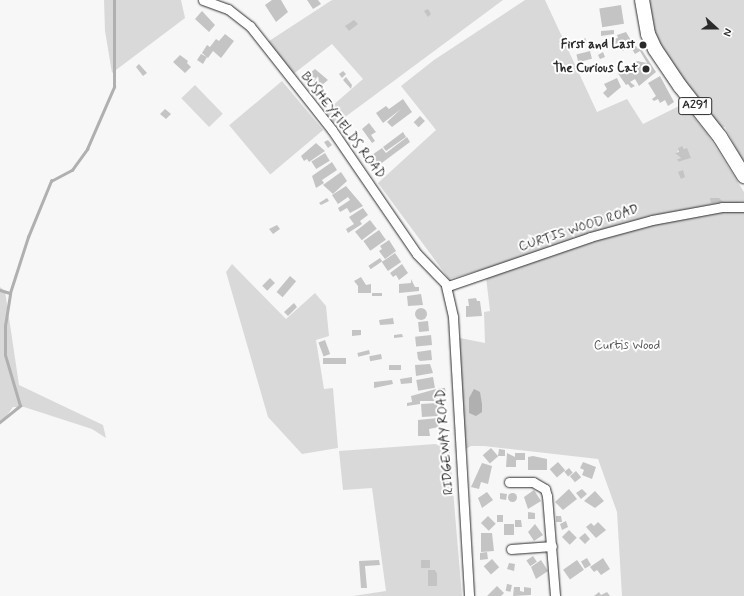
<!DOCTYPE html>
<style>
body{margin:0}
#map{position:relative;width:744px;height:596px;overflow:hidden;background:#f7f7f7;font-family:Mynerve,sans-serif}
div>[style]{position:absolute}
.green>*{inset:0;background:#d9d9d9;transform-origin:0 0}
.water>*{inset:0;background:#b0b0b0}
.stream>*{height:2.5px;margin:-1.25px;padding:0 1.25px;transform-origin:1.25px;border-radius:1.25px;background:#b0b0b0}
.building>*{inset:0;background:#c4c4c4;transform-origin:0 0}
.round{border-radius:50%}
.roads{filter:drop-shadow(0 0 1px #2b2b2b) drop-shadow(0 0 1px #2b2b2b)}
.street>*{height:9px;margin:-4.5px;padding:0 4.5px;transform-origin:4.5px;border-radius:4.5px;background:#fff}
.primary>*{height:14px;margin:-7px;padding:0 7px;transform-origin:7px;border-radius:7px;background:#fff}
.dots>*{width:11px;height:11px;translate:-50% -50%;box-sizing:border-box;border:2px solid #fff;border-radius:50%}
span{translate:-50% -50%;white-space:nowrap;text-align:center;line-height:1.15;-webkit-text-stroke:4px #fff;paint-order:stroke}
.shield-label span{padding:1px 3px;background:#fff;border:1px solid;border-radius:3px;-webkit-text-stroke-width:0}
.shield-label{font-size:12px;color:#2b2b2b;font-weight:700}
.poi-label{font-size:13px;color:#2b2b2b;font-weight:700}
.right{translate:-100% -50%;text-align:right}
.street-label{font-size:13px;color:#2b2b2b}
.park-label{font-size:13px;color:#565656}
.north{position:absolute;left:696px;top:8px;width:40px;height:40px;-webkit-text-stroke:3px #fff;paint-order:stroke;rotate:111deg;font-size:11px;font-weight:700;line-height:16px;text-align:center;color:#2b2b2b}
.north::after{content:'';display:block;margin:auto;width:14px;height:18px;background:#2b2b2b;clip-path:polygon(50% 0,100% 100%,50% 72%,0 100%)}
</style>
<div id="map">
<div class="green">
<i style="clip-path:polygon(104px 0,181px 0,185px 18px,112px 73px,105px 31px)"></i>
<i style="clip-path:polygon(332px 0,503px 0,333px 126px,323px 114px,363px 79px,332px 44px,292px 75px,266px 43px)"></i>
<i style="clip-path:polygon(evenodd,525px 0,545px 0,597px 112px,627px 99px,643px 124px,683px 104px,707px 134px,744px 192px,744px 202px,685px 210px,744px 207px,744px 596px,622px 596px,617px 512px,598px 459px,484px 446px,471px 446px,460px 452px,455px 337px,485px 343px,484px 312px,490px 311px,486px 277px,545px 252px,449px 279px,378px 183px,436px 130px,401px 86px,434px 60px,525px 0,683px 146px,690px 158px,678px 162px,677px 159px,681px 158px,676px 153px,683px 146px)"></i>
<i style="clip-path:polygon(650px 0,744px 0,744px 163px,725px 127px,718px 129px,658px 44px,650px 23px)"></i>
<i style="left:282px;top:81px;width:64px;height:69px;rotate:50deg"></i>
<i style="left:195px;top:85px;width:40px;height:19px;rotate:46deg"></i>
<i style="clip-path:polygon(232px 264px,286px 319px,315px 293px,326px 306px,329px 336px,316px 340px,324px 389px,333px 388px,338px 448px,302px 454px,268px 417px,226px 272px)"></i>
<i style="clip-path:polygon(0 287px,5px 291px,19px 385px,103px 425px,106px 438px,92px 429px,24px 407px,13px 407px,0 425px)"></i>
<i style="clip-path:polygon(evenodd,449px 443px,462px 596px,353px 596px,386px 591px,372px 488px,343px 490px,339px 451px,449px 443px,428px 570px,435px 570px,437px 573px,437px 586px,428px 586px,428px 570px)"></i>
</div>
<div class="water">
<i style="clip-path:polygon(474px 389px,480px 392px,482px 404px,482px 412px,476px 416px,469px 413px,469px 398px)"></i>
</div>
<div class="stream">
<i style="left:0;top:290px;width:10px;rotate:17deg"></i>
<i style="left:0;top:422px;width:26px;rotate:-39deg"></i>
<i style="left:20px;top:406px;width:53px;rotate:-106.4deg"></i>
<i style="left:5px;top:355px;width:29px;rotate:-90deg"></i>
<i style="left:5px;top:326px;width:33px;rotate:-81deg"></i>
<i style="left:10px;top:293px;width:59px;rotate:-72.2deg"></i>
<i style="left:28px;top:237px;width:61px;rotate:-67.7deg"></i>
<i style="left:51px;top:181px;width:24px;rotate:-28deg"></i>
<i style="left:72px;top:170px;width:26px;rotate:-54deg"></i>
<i style="left:87px;top:149px;width:68px;rotate:-66.5deg"></i>
<i style="left:114px;top:87px;width:87px;rotate:-90deg"></i>
</div>
<div class="building">
<i style="clip-path:polygon(272px 0,281px 0,288px 12px,276px 22px,265px 5px)"></i>
<i style="clip-path:polygon(307px 0,318px 0,321px 4px,313px 9px)"></i>
<i style="left:621px;top:5px;width:19px;height:22px;rotate:81deg"></i>
<i style="clip-path:polygon(428px 9px,431px 14px,428px 17px,424px 11px)"></i>
<i style="clip-path:polygon(202px 11px,215px 25px,209px 32px,195px 19px)"></i>
<i style="clip-path:polygon(354px 20px,358px 24px,349px 31px,345px 26px)"></i>
<i style="clip-path:polygon(614px 30px,614px 34px,601px 36px,601px 31px)"></i>
<i style="clip-path:polygon(626px 32px,632px 42px,628px 43px,630px 48px,622px 51px,621px 42px,615px 44px,613px 39px,618px 38px,617px 35px)"></i>
<i style="clip-path:polygon(225px 34px,234px 41px,221px 58px,213px 51px,208px 58px,202px 53px,207px 45px,210px 47px,216px 39px,219px 41px)"></i>
<i style="clip-path:polygon(585px 38px,587px 42px,576px 50px,573px 46px)"></i>
<i style="clip-path:polygon(636px 46px,638px 49px,640px 47px,656px 72px,639px 86px,635px 79px,630px 82px,635px 86px,631px 88px,628px 84px,626px 85px,617px 72px,637px 61px,647px 63px,640px 51px,635px 54px,632px 49px)"></i>
<i style="left:590px;top:51px;width:8px;height:14px;rotate:76deg"></i>
<i style="clip-path:polygon(603px 52px,605px 57px,600px 59px,598px 55px)"></i>
<i style="clip-path:polygon(201px 54px,207px 57px,203px 64px,197px 60px)"></i>
<i style="clip-path:polygon(180px 55px,188px 61px,187px 63px,191px 67px,185px 73px,173px 62px)"></i>
<i style="clip-path:polygon(139px 64px,147px 73px,143px 76px,136px 67px)"></i>
<i style="clip-path:polygon(315px 69px,328px 80px,322px 85px,320px 82px,317px 85px,308px 75px)"></i>
<i style="clip-path:polygon(343px 71px,346px 74px,342px 78px,339px 74px)"></i>
<i style="clip-path:polygon(660px 76px,674px 102px,668px 106px,665px 100px,660px 103px,658px 99px,654px 101px,652px 99px,656px 96px,648px 83px)"></i>
<i style="clip-path:polygon(346px 77px,352px 85px,351px 89px,343px 80px)"></i>
<i style="clip-path:polygon(617px 78px,621px 87px,608px 98px,603px 93px,607px 89px,604px 84px)"></i>
<i style="clip-path:polygon(403px 99px,412px 112px,392px 127px,387px 122px,401px 109px,383px 123px,376px 113px,386px 106px,389px 109px)"></i>
<i style="clip-path:polygon(165px 109px,171px 114px,166px 119px,160px 114px)"></i>
<i style="left:420px;top:116px;width:7px;height:9px;rotate:45deg"></i>
<i style="clip-path:polygon(369px 123px,376px 132px,371px 135px,375px 141px,372px 143px,362px 129px)"></i>
<i style="clip-path:polygon(403px 132px,406px 137px,386px 151px,383px 147px)"></i>
<i style="clip-path:polygon(407px 137px,410px 142px,379px 165px,372px 155px,382px 148px,386px 153px)"></i>
<i style="clip-path:polygon(328px 140px,332px 145px,328px 148px,324px 142px)"></i>
<i style="clip-path:polygon(316px 143px,325px 151px,309px 162px,307px 159px,304px 161px,301px 156px)"></i>
<i style="clip-path:polygon(683px 146px,684px 149px,687px 148px,691px 158px,678px 162px,677px 159px,681px 158px,675px 153px,679px 152px,678px 148px)"></i>
<i style="left:325px;top:153px;width:9px;height:16px;rotate:58deg"></i>
<i style="clip-path:polygon(332px 162px,337px 170px,322px 180px,324px 183px,316px 188px,312px 176px)"></i>
<i style="clip-path:polygon(683px 170px,685px 177px,681px 179px,678px 172px)"></i>
<i style="clip-path:polygon(341px 172px,347px 181px,333px 194px,323px 185px)"></i>
<i style="clip-path:polygon(346px 186px,363px 206px,350px 213px,347px 208px,340px 212px,338px 208px,350px 200px,348px 197px,338px 204px,332px 195px)"></i>
<i style="clip-path:polygon(327px 198px,329px 201px,321px 205px,319px 203px)"></i>
<i style="clip-path:polygon(710px 198px,719px 198px,723px 202px,711px 203px)"></i>
<i style="clip-path:polygon(363px 208px,368px 215px,360px 221px,362px 224px,348px 233px,346px 229px,354px 224px,349px 217px)"></i>
<i style="left:370px;top:220px;width:11px;height:19px;rotate:52deg"></i>
<i style="clip-path:polygon(277px 225px,280px 229px,273px 234px,269px 229px)"></i>
<i style="left:379px;top:230px;width:12px;height:19px;rotate:55deg"></i>
<i style="clip-path:polygon(389px 240px,396px 251px,385px 259px,379px 251px,382px 249px,380px 246px)"></i>
<i style="left:395px;top:253px;width:11px;height:16px;rotate:56deg"></i>
<i style="left:380px;top:258px;width:4px;height:14px;rotate:56deg"></i>
<i style="clip-path:polygon(402px 264px,408px 273px,399px 280px,396px 275px,393px 277px,390px 273px)"></i>
<i style="left:290px;top:276px;width:8px;height:21px;rotate:40deg"></i>
<i style="clip-path:polygon(361px 277px,366px 285px,371px 284px,371px 293px,358px 293px,358px 286px,354px 281px)"></i>
<i style="left:270px;top:278px;width:7px;height:11px;rotate:45deg"></i>
<i style="clip-path:polygon(411px 279px,415px 287px,419px 287px,419px 291px,399px 293px,399px 284px,411px 283px)"></i>
<i style="left:382px;top:293px;width:3px;height:10px;rotate:90deg"></i>
<i style="clip-path:polygon(421px 294px,423px 305px,408px 306px,407px 296px)"></i>
<i style="clip-path:polygon(476px 298px,477px 301px,480px 301px,482px 316px,466px 317px,466px 306px,469px 306px,468px 299px)"></i>
<i style="clip-path:polygon(294px 303px,297px 307px,288px 316px,284px 312px)"></i>
<i class="round" style="left:415px;top:308px;width:12px;height:12px"></i>
<i style="clip-path:polygon(393px 318px,394px 324px,380px 325px,379px 320px)"></i>
<i style="left:428px;top:321px;width:10px;height:10px;rotate:84deg"></i>
<i style="clip-path:polygon(352px 330px,361px 330px,361px 335px,352px 336px)"></i>
<i style="clip-path:polygon(402px 334px,403px 337px,394px 338px,394px 335px)"></i>
<i style="left:431px;top:335px;width:10px;height:16px;rotate:84deg"></i>
<i style="left:325px;top:340px;width:15px;height:7px;rotate:70deg"></i>
<i style="left:369px;top:350px;width:4px;height:12px;rotate:76deg"></i>
<i style="clip-path:polygon(431px 350px,432px 360px,420px 361px,418px 359px,417px 352px)"></i>
<i style="left:381px;top:354px;width:5px;height:12px;rotate:79deg"></i>
<i style="left:346px;top:358px;width:6px;height:23px;rotate:90deg"></i>
<i style="clip-path:polygon(430px 364px,433px 373px,416px 376px,415px 365px)"></i>
<i style="left:401px;top:365px;width:5px;height:12px;rotate:90deg"></i>
<i style="clip-path:polygon(412px 377px,412px 383px,401px 384px,400px 379px)"></i>
<i style="left:433px;top:377px;width:11px;height:17px;rotate:80deg"></i>
<i style="clip-path:polygon(392px 380px,393px 384px,374px 388px,374px 382px)"></i>
<i style="clip-path:polygon(438px 388px,445px 388px,446px 395px,439px 396px)"></i>
<i style="clip-path:polygon(436px 389px,438px 401px,420px 401px,420px 404px,407px 406px,407px 403px,412px 402px,411px 396px)"></i>
<i style="left:437px;top:403px;width:13px;height:16px;rotate:86deg"></i>
<i style="clip-path:polygon(438px 418px,439px 427px,429px 429px,430px 436px,418px 436px,418px 420px)"></i>
<i style="left:491px;top:448px;width:11px;height:11px;rotate:49deg"></i>
<i style="clip-path:polygon(499px 449px,505px 450px,505px 456px,498px 456px)"></i>
<i style="clip-path:polygon(507px 453px,515px 457px,515px 453px,525px 453px,525px 460px,516px 460px,516px 467px,506px 467px)"></i>
<i style="clip-path:polygon(533px 456px,547px 459px,547px 470px,528px 470px,528px 457px)"></i>
<i style="left:558px;top:462px;width:11px;height:11px;rotate:49deg"></i>
<i style="clip-path:polygon(583px 462px,596px 467px,592px 479px,582px 475px,584px 470px,580px 468px)"></i>
<i style="clip-path:polygon(482px 463px,492px 466px,488px 484px,481px 482px,479px 489px,471px 487px)"></i>
<i style="left:569px;top:468px;width:6px;height:6px;rotate:51deg"></i>
<i style="left:576px;top:471px;width:8px;height:8px;rotate:50deg"></i>
<i style="clip-path:polygon(569px 489px,577px 499px,563px 510px,555px 502px)"></i>
<i style="clip-path:polygon(582px 489px,587px 494px,581px 499px,576px 493px)"></i>
<i style="clip-path:polygon(534px 490px,541px 501px,528px 509px,524px 497px)"></i>
<i style="clip-path:polygon(595px 491px,604px 501px,595px 508px,584px 501px)"></i>
<i style="clip-path:polygon(487px 492px,493px 500px,482px 508px,478px 498px)"></i>
<i class="round" style="left:507.5px;top:492.5px;width:9px;height:9px"></i>
<i style="clip-path:polygon(500px 493px,507px 494px,506px 500px,500px 499px)"></i>
<i style="clip-path:polygon(528px 512px,535px 513px,535px 519px,528px 519px)"></i>
<i style="left:497px;top:515px;width:6px;height:7px"></i>
<i style="left:488px;top:516px;width:11px;height:10px;rotate:45deg"></i>
<i style="clip-path:polygon(556px 516px,561px 516px,562px 522px,556px 522px)"></i>
<i style="clip-path:polygon(515px 520px,521px 520px,522px 527px,515px 527px)"></i>
<i style="clip-path:polygon(566px 521px,568px 527px,562px 530px,560px 524px)"></i>
<i style="clip-path:polygon(598px 522px,606px 530px,596px 538px,586px 527px,591px 523px,594px 526px)"></i>
<i style="left:504px;top:524px;width:10px;height:11px"></i>
<i style="clip-path:polygon(535px 524px,543px 535px,534px 541px,528px 532px)"></i>
<i style="left:569px;top:530px;width:11px;height:10px;rotate:45deg"></i>
<i style="clip-path:polygon(481px 533px,492px 533px,494px 551px,481px 552px)"></i>
<i style="clip-path:polygon(585px 533px,590px 539px,585px 544px,579px 538px)"></i>
<i style="clip-path:polygon(487px 552px,488px 559px,480px 560px,480px 553px)"></i>
<i style="left:533px;top:556px;width:7px;height:8px;rotate:56deg"></i>
<i style="left:587px;top:558px;width:8px;height:7px;rotate:60deg"></i>
<i style="clip-path:polygon(603px 558px,610px 569px,601px 575px,597px 570px,594px 572px,590px 567px)"></i>
<i style="left:492px;top:559px;width:11px;height:11px;rotate:49deg"></i>
<i style="clip-path:polygon(379px 560px,380px 565px,365px 566px,367px 588px,361px 588px,359px 561px)"></i>
<i style="left:421px;top:560px;width:9px;height:8px"></i>
<i style="clip-path:polygon(541px 560px,548px 571px,536px 579px,531px 567px)"></i>
<i style="left:577px;top:560px;width:12px;height:17px;rotate:55deg"></i>
<i style="clip-path:polygon(509px 563px,515px 564px,514px 571px,507px 569px)"></i>
<i style="clip-path:polygon(428px 570px,435px 570px,437px 573px,437px 586px,428px 586px)"></i>
<i style="left:507px;top:584px;width:5px;height:7px;rotate:11deg"></i>
<i style="clip-path:polygon(497px 586px,504px 593px,501px 596px,487px 596px)"></i>
<i style="clip-path:polygon(514px 587px,520px 587px,520px 591px,524px 592px,524px 587px,531px 588px,531px 595px,513px 596px)"></i>
<i style="clip-path:polygon(599px 592px,601px 595px,607px 592px,610px 596px,594px 596px)"></i>
</div>
<div class="roads">
<div class="street">
<i style="left:203px;top:0;width:27px;rotate:20deg"></i>
<i style="left:228px;top:9px;width:28px;rotate:38deg"></i>
<i style="left:250px;top:26px;width:132px;rotate:51.7deg"></i>
<i style="left:332px;top:130px;width:150px;rotate:55.6deg"></i>
<i style="left:417px;top:254px;width:45px;rotate:45.9deg"></i>
<i style="left:448px;top:286px;width:2px;rotate:117deg"></i>
<i style="left:446px;top:286px;width:32px;rotate:77deg"></i>
<i style="left:453px;top:317px;width:279px;rotate:86.7deg"></i>
<i style="left:448px;top:286px;width:150px;rotate:-19deg"></i>
<i style="left:590px;top:237px;width:64px;rotate:-15.3deg"></i>
<i style="left:652px;top:220px;width:71px;rotate:-10.5deg"></i>
<i style="left:722px;top:207px;width:22px"></i>
<i style="left:509px;top:482px;width:24px"></i>
<i style="left:533px;top:482px;width:14px;rotate:30deg"></i>
<i style="left:545px;top:489px;width:7px;rotate:74deg"></i>
<i style="left:547px;top:496px;width:100px;rotate:85.4deg"></i>
<i style="left:511px;top:549px;width:41px;rotate:-4.2deg"></i>
</div>
<div class="primary">
<i style="left:642px;top:0;width:35px;rotate:80deg"></i>
<i style="left:648px;top:34px;width:17px;rotate:65deg"></i>
<i style="left:655px;top:49px;width:45px;rotate:56deg"></i>
<i style="left:680px;top:86px;width:65px;rotate:51.9deg"></i>
<i style="left:720px;top:137px;width:46px;rotate:58.4deg"></i>
</div>
</div>
<div class="dots">
<i style="left:643px;top:45px;background:#2b2b2b"></i>
<i style="left:646px;top:69px;background:#2b2b2b"></i>
</div>
<div class="shield-label">
<span style="left:695px;top:106px">A291</span>
</div>
<div class="poi-label">
<span class="right" style="left:635px;top:45px">First and Last</span>
<span class="right" style="left:638px;top:69px">The Curious Cat</span>
</div>
<div class="street-label">
<span style="left:342px;top:126px;rotate:53deg">BUSHEYFIELDS ROAD</span>
<span style="left:579px;top:229px;rotate:-18deg">CURTIS WOOD ROAD</span>
<span style="left:446px;top:442px;rotate:-94deg">RIDGEWAY ROAD</span>
</div>
<div class="park-label">
<span style="left:627px;top:346px">Curtis Wood</span>
</div>
<div class="north">N</div>
</div>
